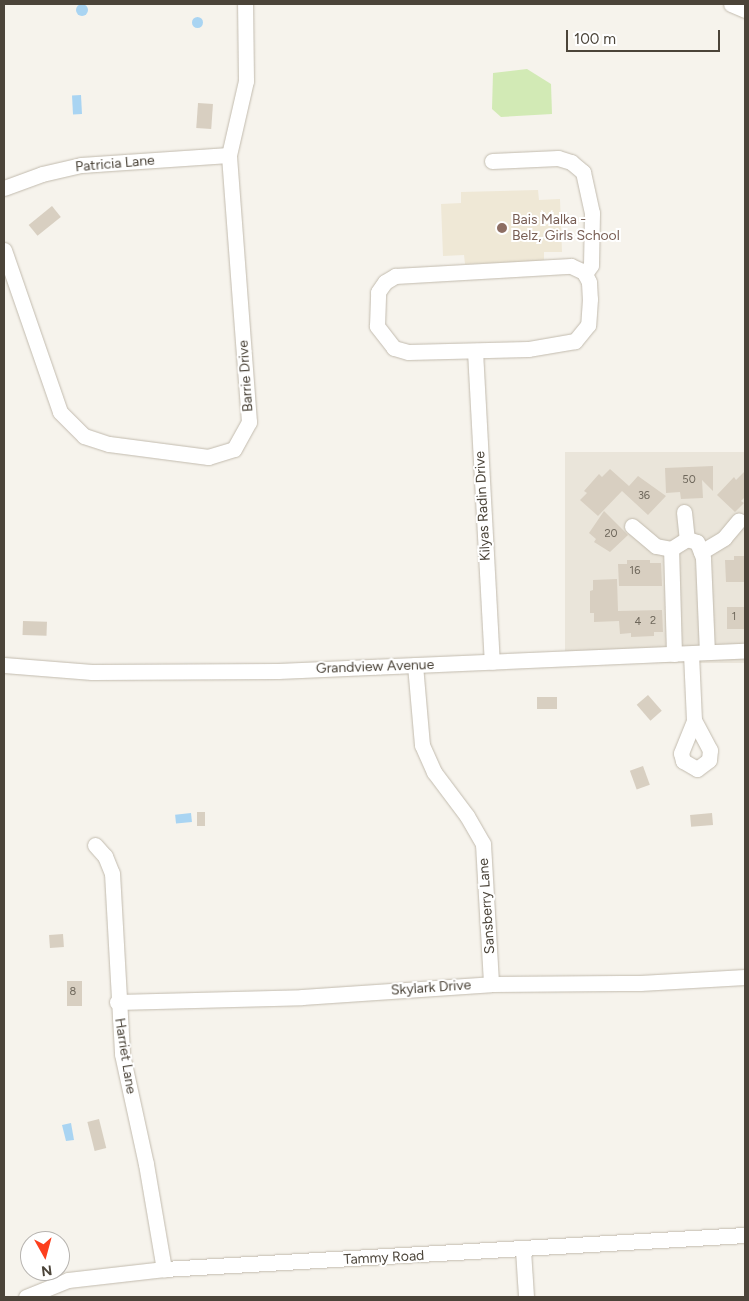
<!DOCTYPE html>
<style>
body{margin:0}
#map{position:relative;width:749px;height:1301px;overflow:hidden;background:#f6f3ec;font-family:Figtree,sans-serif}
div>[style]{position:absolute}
.residential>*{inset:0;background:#eae5da;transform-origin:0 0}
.education>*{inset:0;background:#efe8d6}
.green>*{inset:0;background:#d2eab5}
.water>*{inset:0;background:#a9d4f2;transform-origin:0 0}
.round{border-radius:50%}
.building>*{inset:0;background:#d8cfc1;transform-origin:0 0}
.roads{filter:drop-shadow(0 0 1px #c2bbae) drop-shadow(0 0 1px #c2bbae)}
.minor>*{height:15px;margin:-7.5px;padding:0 7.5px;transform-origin:7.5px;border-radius:7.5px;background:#fff}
.dots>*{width:14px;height:14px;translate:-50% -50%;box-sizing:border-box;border:2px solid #fff;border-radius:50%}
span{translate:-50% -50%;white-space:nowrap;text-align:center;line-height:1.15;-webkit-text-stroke:4px #fff;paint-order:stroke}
.number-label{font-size:11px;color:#6e675b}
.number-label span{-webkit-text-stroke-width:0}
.street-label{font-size:14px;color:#4b4439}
.education-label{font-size:14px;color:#785e54}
.left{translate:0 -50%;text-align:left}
.frame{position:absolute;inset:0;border:5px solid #4b4439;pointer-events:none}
.north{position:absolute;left:20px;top:1231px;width:50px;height:50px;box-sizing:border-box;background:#fff;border:1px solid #b7b4b0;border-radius:50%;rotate:173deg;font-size:14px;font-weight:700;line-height:20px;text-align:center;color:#4b4439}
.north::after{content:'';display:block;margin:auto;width:18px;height:22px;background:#fc3f1d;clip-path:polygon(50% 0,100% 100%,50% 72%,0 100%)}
.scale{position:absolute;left:566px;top:30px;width:154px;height:22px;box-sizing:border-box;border:2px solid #4b4439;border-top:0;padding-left:6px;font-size:15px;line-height:18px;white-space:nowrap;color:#4b4439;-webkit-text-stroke:4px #fff;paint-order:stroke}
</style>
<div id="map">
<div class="residential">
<i style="left:745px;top:452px;width:211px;height:180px;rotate:90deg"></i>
</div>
<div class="education">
<i style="clip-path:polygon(538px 190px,539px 200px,560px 199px,562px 252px,544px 252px,544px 261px,465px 264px,464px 255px,443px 256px,441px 204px,461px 203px,461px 192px)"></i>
</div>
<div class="green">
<i style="clip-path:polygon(527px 69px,551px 84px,552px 114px,501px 117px,492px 109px,493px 73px)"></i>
</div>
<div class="water">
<i class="round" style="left:76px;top:4px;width:12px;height:12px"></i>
<i class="round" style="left:191.5px;top:16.5px;width:11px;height:11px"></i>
<i style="left:81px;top:95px;width:19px;height:9px;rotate:87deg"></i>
<i style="left:191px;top:813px;width:9px;height:16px;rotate:84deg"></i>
<i style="clip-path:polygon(71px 1123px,74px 1140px,66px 1141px,62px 1125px)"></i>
</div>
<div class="building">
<i style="left:198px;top:103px;width:15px;height:25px;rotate:4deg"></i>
<i style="left:52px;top:206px;width:14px;height:30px;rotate:51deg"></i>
<i style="clip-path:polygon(713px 466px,713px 491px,702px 480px,703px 498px,681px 499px,680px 492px,666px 493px,665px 468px)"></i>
<i style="clip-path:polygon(610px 469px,629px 486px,638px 476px,666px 496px,648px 515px,622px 491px,598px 516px,580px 500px,587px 493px,584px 491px,599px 474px,602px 477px)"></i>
<i style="clip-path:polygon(745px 471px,745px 497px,741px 501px,744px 503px,735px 512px,717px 495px,734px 477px,736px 480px)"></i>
<i style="clip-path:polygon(604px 511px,628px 535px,610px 552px,594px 542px,596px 539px,589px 533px)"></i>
<i style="clip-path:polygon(734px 556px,745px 556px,745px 582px,726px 582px,725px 560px,734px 560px)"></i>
<i style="clip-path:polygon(627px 560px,650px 560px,650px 563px,661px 563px,662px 586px,619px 586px,618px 564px,627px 564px)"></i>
<i style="clip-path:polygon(617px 579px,618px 611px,662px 610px,663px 632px,654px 632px,654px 636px,631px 637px,631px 633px,620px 634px,619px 621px,594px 622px,594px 613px,590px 613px,590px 591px,593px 590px,593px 580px)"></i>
<i style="left:745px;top:607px;width:22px;height:18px;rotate:90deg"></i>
<i style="left:23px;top:621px;width:24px;height:14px;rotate:2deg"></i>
<i style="left:648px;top:695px;width:21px;height:15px;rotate:49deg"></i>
<i style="left:557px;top:697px;width:12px;height:20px;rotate:90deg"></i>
<i style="left:643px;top:766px;width:20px;height:14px;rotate:70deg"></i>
<i style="left:197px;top:812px;width:8px;height:14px"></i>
<i style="left:712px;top:813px;width:12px;height:22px;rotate:85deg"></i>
<i style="left:63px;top:934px;width:13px;height:14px;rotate:86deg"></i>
<i style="left:67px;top:981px;width:15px;height:25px"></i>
<i style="left:99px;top:1119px;width:30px;height:12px;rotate:76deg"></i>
</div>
<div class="roads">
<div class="minor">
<i style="left:731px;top:4px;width:15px;rotate:23deg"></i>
<i style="left:492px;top:161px;width:66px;rotate:-2.6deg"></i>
<i style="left:558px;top:158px;width:14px;rotate:17deg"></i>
<i style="left:571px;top:162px;width:16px;rotate:40deg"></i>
<i style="left:583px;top:172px;width:42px;rotate:77.6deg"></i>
<i style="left:592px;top:213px;width:52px;rotate:91.1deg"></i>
<i style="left:591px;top:265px;width:11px;rotate:124deg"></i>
<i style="left:4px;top:188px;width:40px;rotate:-20.2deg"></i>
<i style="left:42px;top:174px;width:40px;rotate:-13deg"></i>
<i style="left:81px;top:165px;width:148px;rotate:-3.9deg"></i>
<i style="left:4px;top:250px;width:171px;rotate:70.9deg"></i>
<i style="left:60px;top:412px;width:34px;rotate:45deg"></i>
<i style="left:84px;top:436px;width:26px;rotate:18deg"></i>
<i style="left:109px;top:444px;width:100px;rotate:7.5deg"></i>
<i style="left:208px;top:457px;width:27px;rotate:-17deg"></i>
<i style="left:234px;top:449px;width:31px;rotate:-61deg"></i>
<i style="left:249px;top:422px;width:268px;rotate:-94.3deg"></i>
<i style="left:229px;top:155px;width:76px;rotate:-77.1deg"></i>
<i style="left:246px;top:81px;width:77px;rotate:-90.7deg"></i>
<i style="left:571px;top:266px;width:14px;rotate:25deg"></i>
<i style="left:584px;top:272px;width:11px;rotate:63deg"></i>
<i style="left:589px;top:282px;width:17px;rotate:87deg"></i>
<i style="left:590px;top:299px;width:26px;rotate:94deg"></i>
<i style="left:588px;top:325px;width:21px;rotate:129deg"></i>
<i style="left:575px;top:341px;width:48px;rotate:170.3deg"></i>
<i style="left:528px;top:349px;width:120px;rotate:178.6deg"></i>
<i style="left:408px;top:352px;width:15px;rotate:-164deg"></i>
<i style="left:394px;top:348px;width:28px;rotate:-128deg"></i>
<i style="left:377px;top:326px;width:34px;rotate:-88deg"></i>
<i style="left:378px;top:292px;width:12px;rotate:-55deg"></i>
<i style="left:385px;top:282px;width:12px;rotate:-31deg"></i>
<i style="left:395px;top:276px;width:176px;rotate:-3.3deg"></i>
<i style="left:475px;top:351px;width:311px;rotate:86.9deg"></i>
<i style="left:684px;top:512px;width:27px;rotate:84deg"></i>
<i style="left:632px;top:526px;width:31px;rotate:40deg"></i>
<i style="left:656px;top:546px;width:15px;rotate:11deg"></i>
<i style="left:701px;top:552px;width:27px;rotate:-31deg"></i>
<i style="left:724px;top:538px;width:23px;rotate:-50deg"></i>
<i style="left:674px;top:654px;width:105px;rotate:-91.6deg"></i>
<i style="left:671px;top:549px;width:19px;rotate:-32deg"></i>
<i style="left:687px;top:539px;width:10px;rotate:17deg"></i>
<i style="left:697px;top:542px;width:17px;rotate:69deg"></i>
<i style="left:703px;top:558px;width:94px;rotate:87.6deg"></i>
<i style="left:691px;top:654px;width:66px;rotate:87.4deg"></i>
<i style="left:694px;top:720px;width:34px;rotate:62deg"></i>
<i style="left:710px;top:750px;width:10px;rotate:96deg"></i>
<i style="left:709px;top:760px;width:15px;rotate:143deg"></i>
<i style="left:697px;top:769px;width:16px;rotate:-150deg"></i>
<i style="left:683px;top:761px;width:8px;rotate:-104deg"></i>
<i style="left:681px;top:753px;width:35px;rotate:-68deg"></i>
<i style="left:4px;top:665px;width:88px;rotate:4.5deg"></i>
<i style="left:92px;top:672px;width:186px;rotate:-0.3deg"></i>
<i style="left:278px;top:671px;width:467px;rotate:-2.5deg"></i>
<i style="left:415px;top:665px;width:80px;rotate:85deg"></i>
<i style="left:422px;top:745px;width:30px;rotate:66deg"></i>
<i style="left:434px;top:772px;width:55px;rotate:53.1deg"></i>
<i style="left:467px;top:816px;width:32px;rotate:60deg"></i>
<i style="left:483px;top:844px;width:140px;rotate:86.7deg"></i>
<i style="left:95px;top:845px;width:15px;rotate:48deg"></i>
<i style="left:105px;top:856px;width:18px;rotate:68deg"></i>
<i style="left:112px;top:873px;width:181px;rotate:86.8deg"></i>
<i style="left:122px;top:1054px;width:113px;rotate:77.7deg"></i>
<i style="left:146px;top:1164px;width:107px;rotate:80.3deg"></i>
<i style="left:117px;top:1002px;width:185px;rotate:-1.5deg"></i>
<i style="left:302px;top:997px;width:189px;rotate:-3.9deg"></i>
<i style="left:491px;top:984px;width:149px;rotate:-0.4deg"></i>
<i style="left:640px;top:983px;width:105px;rotate:-3.3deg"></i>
<i style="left:523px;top:1250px;width:47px;rotate:86.3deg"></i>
<i style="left:26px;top:1297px;width:45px;rotate:-22deg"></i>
<i style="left:68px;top:1280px;width:97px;rotate:-6.5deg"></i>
<i style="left:164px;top:1269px;width:582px;rotate:-3.35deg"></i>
</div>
</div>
<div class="dots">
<i style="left:502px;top:228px;background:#8d6e63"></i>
</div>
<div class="number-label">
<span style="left:689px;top:480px">50</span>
<span style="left:644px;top:496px">36</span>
<span style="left:611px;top:534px">20</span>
<span style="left:635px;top:571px">16</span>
<span style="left:734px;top:617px">1</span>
<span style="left:653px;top:621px">2</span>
<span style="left:638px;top:622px">4</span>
<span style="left:73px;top:992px">8</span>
</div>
<div class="street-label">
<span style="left:115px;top:164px;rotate:-5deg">Patricia Lane</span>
<span style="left:246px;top:376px;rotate:-94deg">Barrie Drive</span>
<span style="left:483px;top:506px;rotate:-93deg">Kilyas Radin Drive</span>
<span style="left:375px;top:667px;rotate:-2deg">Grandview Avenue</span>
<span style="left:487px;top:906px;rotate:-94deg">Sansberry Lane</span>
<span style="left:431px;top:988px;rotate:-4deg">Skylark Drive</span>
<span style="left:125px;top:1056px;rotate:81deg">Harriet Lane</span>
<span style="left:384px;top:1258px;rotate:-3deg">Tammy Road</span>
</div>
<div class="education-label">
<span class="left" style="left:512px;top:228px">Bais Malka -<br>Belz, Girls School</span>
</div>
<div class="frame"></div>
<div class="north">N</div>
<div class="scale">100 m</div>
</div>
